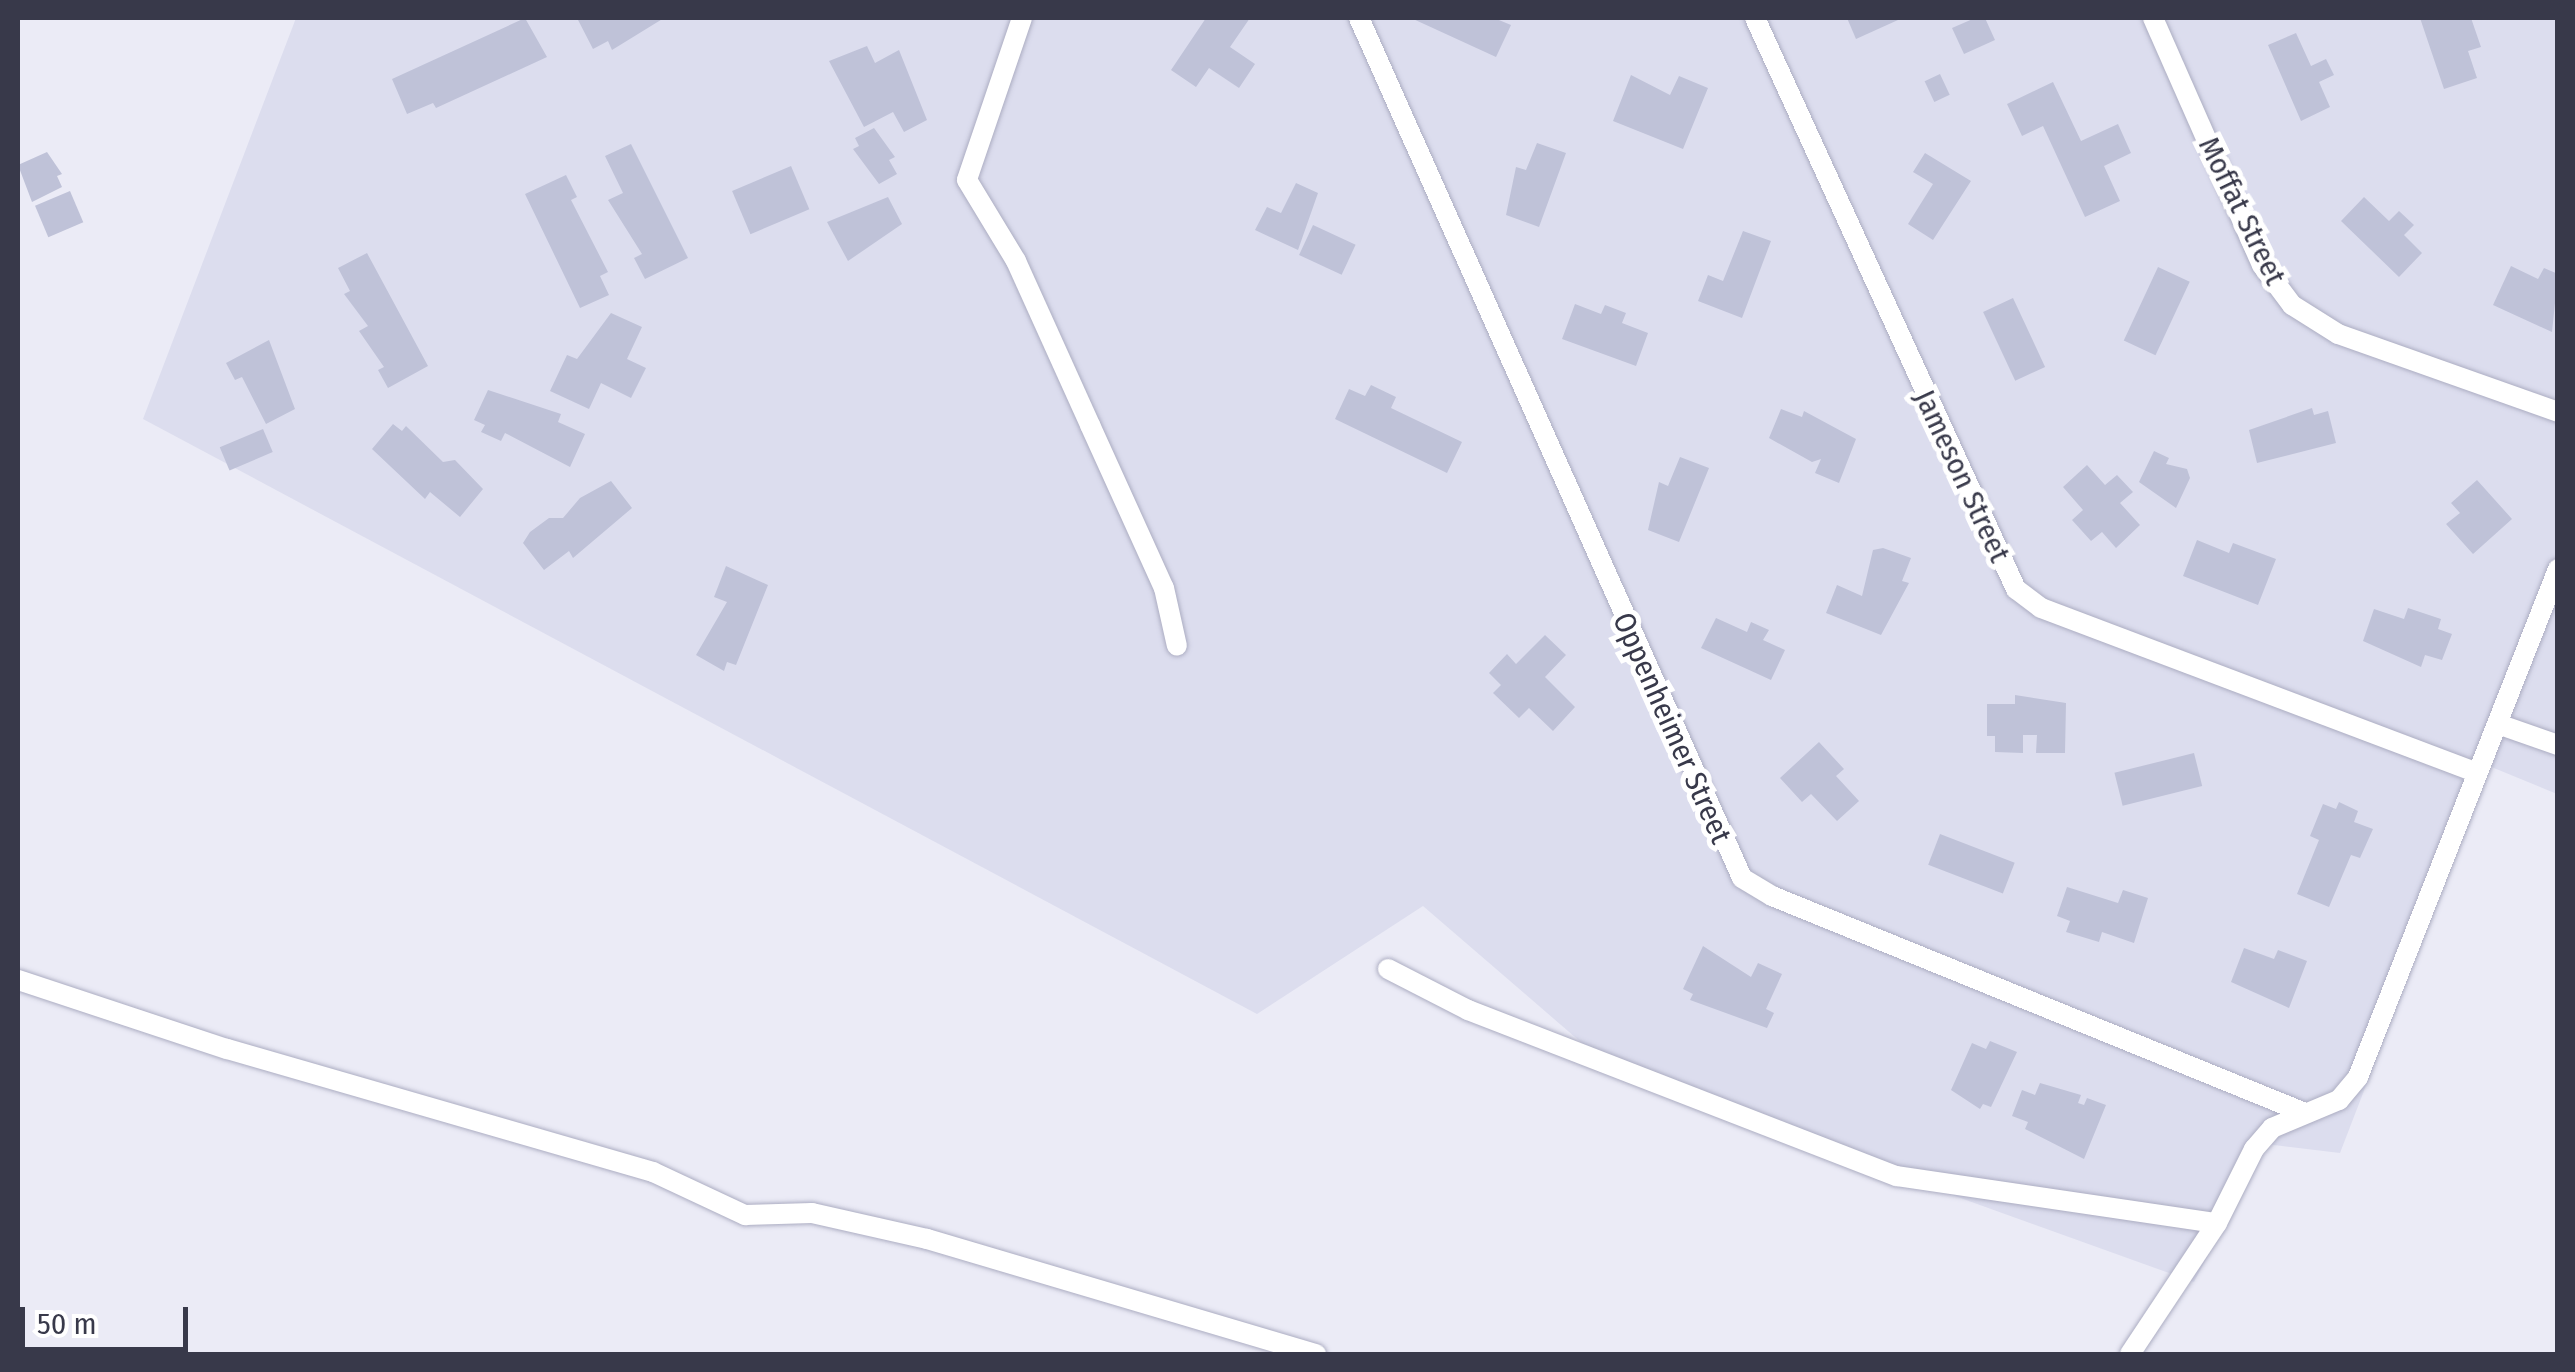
<!DOCTYPE html>
<style>
body{margin:0}
#map{position:relative;width:2575px;height:1372px;overflow:hidden;background:#ebebf6;font-family:"Fira Sans Condensed",sans-serif}
div>[style]{position:absolute}
.residential>*{inset:0;background:#dcddee}
.building>*{inset:0;background:#bfc2d8;transform-origin:0 0}
.roads{filter:drop-shadow(0 0 2px #acadc2) drop-shadow(0 0 2px #acadc2)}
.street>*{height:20px;margin:-10px;padding:0 10px;transform-origin:10px;border-radius:10px;background:#fff}
span{translate:-50% -50%;white-space:nowrap;text-align:center;line-height:1.15;-webkit-text-stroke:10px #fff;paint-order:stroke}
.street-label{font-size:30px;color:#38394a}
.frame{position:absolute;inset:0;border:20px solid #38394a;pointer-events:none}
.scale{position:absolute;left:20px;top:1307px;width:168px;height:45px;box-sizing:border-box;border:5px solid #38394a;border-top:0;padding-left:12px;font-size:30px;line-height:35px;white-space:nowrap;color:#38394a;-webkit-text-stroke:8px #fff;paint-order:stroke}
</style>
<div id="map">
<div class="residential">
<i style="clip-path:polygon(296px 18px,2557px 18px,2557px 794px,2489px 766px,2340px 1153px,2266px 1144px,2194px 1282px,1619px 1075px,1423px 906px,1257px 1014px,143px 419px)"></i>
</div>
<div class="building">
<i style="clip-path:polygon(525px 18px,547px 57px,436px 108px,433px 103px,407px 114px,392px 79px)"></i>
<i style="clip-path:polygon(577px 18px,664px 18px,612px 50px,608px 41px,593px 49px)"></i>
<i style="clip-path:polygon(1206px 18px,1250px 18px,1230px 47px,1255px 64px,1239px 88px,1209px 68px,1196px 87px,1171px 70px)"></i>
<i style="clip-path:polygon(1411px 18px,1494px 18px,1511px 25px,1496px 57px)"></i>
<i style="clip-path:polygon(1847px 18px,1897px 18px,1898px 20px,1856px 39px)"></i>
<i style="clip-path:polygon(1975px 18px,1985px 18px,1995px 40px,1964px 54px,1952px 28px)"></i>
<i style="clip-path:polygon(2420px 18px,2471px 18px,2481px 47px,2468px 51px,2477px 78px,2444px 89px)"></i>
<i style="clip-path:polygon(2296px 33px,2311px 66px,2326px 59px,2334px 75px,2319px 82px,2330px 107px,2301px 121px,2268px 45px)"></i>
<i style="clip-path:polygon(867px 46px,875px 63px,899px 50px,927px 120px,904px 132px,893px 112px,864px 127px,829px 61px)"></i>
<i style="left:1940px;top:74px;width:23px;height:17px;rotate:65deg"></i>
<i style="clip-path:polygon(1631px 75px,1670px 95px,1679px 76px,1708px 88px,1683px 149px,1613px 121px)"></i>
<i style="clip-path:polygon(2053px 82px,2081px 141px,2118px 124px,2131px 153px,2104px 166px,2120px 201px,2085px 217px,2043px 126px,2022px 136px,2007px 104px)"></i>
<i style="clip-path:polygon(874px 128px,895px 157px,889px 160px,897px 174px,879px 184px,853px 149px,859px 146px,855px 138px)"></i>
<i style="clip-path:polygon(1537px 143px,1566px 153px,1539px 227px,1506px 215px,1516px 167px,1526px 170px)"></i>
<i style="clip-path:polygon(631px 144px,688px 258px,645px 279px,634px 258px,642px 254px,608px 200px,623px 193px,605px 156px)"></i>
<i style="clip-path:polygon(47px 152px,62px 174px,57px 176px,62px 187px,32px 202px,18px 165px)"></i>
<i style="clip-path:polygon(1925px 153px,1971px 181px,1933px 240px,1908px 224px,1933px 184px,1913px 172px)"></i>
<i style="left:791px;top:166px;width:47px;height:64px;rotate:67deg"></i>
<i style="clip-path:polygon(566px 175px,577px 197px,571px 200px,608px 272px,600px 276px,609px 295px,580px 308px,525px 194px)"></i>
<i style="clip-path:polygon(1296px 183px,1318px 193px,1298px 250px,1255px 230px,1267px 207px,1281px 213px)"></i>
<i style="left:70px;top:191px;width:34px;height:38px;rotate:67deg"></i>
<i style="clip-path:polygon(888px 197px,902px 224px,848px 261px,827px 222px)"></i>
<i style="clip-path:polygon(2364px 197px,2389px 221px,2399px 211px,2414px 225px,2404px 235px,2422px 253px,2399px 277px,2341px 221px)"></i>
<i style="left:1313px;top:225px;width:47px;height:33px;rotate:25deg"></i>
<i style="clip-path:polygon(1743px 231px,1771px 241px,1742px 318px,1698px 301px,1708px 275px,1723px 281px)"></i>
<i style="clip-path:polygon(367px 253px,428px 366px,388px 388px,378px 370px,384px 367px,359px 331px,368px 326px,344px 294px,350px 291px,338px 268px)"></i>
<i style="clip-path:polygon(2511px 266px,2538px 279px,2544px 268px,2558px 274px,2552px 332px,2493px 305px)"></i>
<i style="left:2158px;top:267px;width:35px;height:81px;rotate:25deg"></i>
<i style="left:2013px;top:298px;width:76px;height:33px;rotate:65deg"></i>
<i style="clip-path:polygon(1575px 304px,1601px 314px,1605px 305px,1626px 313px,1622px 323px,1648px 333px,1636px 366px,1562px 339px)"></i>
<i style="clip-path:polygon(611px 313px,642px 327px,627px 359px,646px 368px,631px 398px,601px 383px,589px 409px,550px 391px,567px 355px,577px 359px)"></i>
<i style="clip-path:polygon(269px 340px,295px 409px,266px 424px,242px 377px,235px 380px,226px 363px)"></i>
<i style="clip-path:polygon(1371px 385px,1396px 397px,1391px 408px,1462px 442px,1447px 473px,1335px 419px,1349px 389px,1365px 396px)"></i>
<i style="clip-path:polygon(488px 390px,561px 414px,558px 422px,585px 434px,570px 467px,505px 433px,501px 441px,481px 432px,485px 425px,474px 420px)"></i>
<i style="clip-path:polygon(2312px 408px,2314px 415px,2328px 411px,2336px 443px,2257px 463px,2249px 430px)"></i>
<i style="clip-path:polygon(1781px 409px,1802px 417px,1804px 411px,1856px 439px,1839px 483px,1815px 473px,1821px 459px,1812px 462px,1769px 438px)"></i>
<i style="clip-path:polygon(393px 424px,402px 431px,406px 426px,443px 462px,455px 460px,483px 489px,460px 517px,430px 492px,425px 499px,372px 449px)"></i>
<i style="left:263px;top:429px;width:25px;height:47px;rotate:67deg"></i>
<i style="clip-path:polygon(2154px 451px,2169px 458px,2166px 464px,2187px 469px,2190px 478px,2176px 508px,2139px 482px)"></i>
<i style="clip-path:polygon(1680px 457px,1709px 468px,1679px 542px,1648px 530px,1659px 482px,1668px 486px)"></i>
<i style="clip-path:polygon(2087px 465px,2105px 485px,2117px 475px,2133px 492px,2120px 503px,2140px 525px,2116px 548px,2102px 532px,2091px 541px,2072px 520px,2083px 510px,2063px 487px)"></i>
<i style="clip-path:polygon(2477px 480px,2512px 519px,2473px 554px,2446px 524px,2460px 513px,2451px 503px)"></i>
<i style="clip-path:polygon(611px 481px,632px 508px,573px 558px,569px 551px,544px 570px,523px 543px,530px 532px,549px 518px,563px 518px,580px 498px)"></i>
<i style="clip-path:polygon(2197px 540px,2229px 553px,2233px 543px,2276px 559px,2258px 605px,2183px 576px)"></i>
<i style="clip-path:polygon(1883px 548px,1911px 558px,1902px 581px,1909px 583px,1881px 635px,1826px 613px,1837px 585px,1862px 596px,1873px 550px)"></i>
<i style="clip-path:polygon(726px 566px,768px 585px,736px 665px,727px 662px,724px 671px,696px 655px,727px 602px,714px 597px)"></i>
<i style="clip-path:polygon(2408px 608px,2441px 619px,2438px 629px,2452px 634px,2442px 660px,2425px 655px,2421px 667px,2363px 641px,2374px 609px,2404px 619px)"></i>
<i style="clip-path:polygon(1716px 618px,1747px 632px,1751px 622px,1769px 630px,1763px 640px,1785px 650px,1771px 680px,1701px 648px)"></i>
<i style="clip-path:polygon(1545px 635px,1566px 655px,1545px 677px,1575px 707px,1553px 731px,1529px 708px,1519px 718px,1493px 693px,1501px 685px,1489px 673px,1507px 654px,1516px 664px)"></i>
<i style="clip-path:polygon(2015px 695px,2066px 703px,2065px 753px,2036px 753px,2037px 735px,2023px 735px,2023px 753px,1995px 752px,1995px 736px,1987px 736px,1987px 704px,2015px 704px)"></i>
<i style="clip-path:polygon(1819px 742px,1844px 769px,1836px 776px,1859px 801px,1837px 821px,1811px 794px,1802px 802px,1780px 778px)"></i>
<i style="left:2194px;top:753px;width:34px;height:82px;rotate:76deg"></i>
<i style="clip-path:polygon(2339px 802px,2358px 811px,2354px 822px,2373px 829px,2360px 858px,2351px 855px,2329px 907px,2297px 894px,2319px 840px,2310px 836px,2323px 804px,2336px 809px)"></i>
<i style="left:1940px;top:834px;width:80px;height:33px;rotate:21deg"></i>
<i style="clip-path:polygon(2067px 887px,2118px 903px,2123px 890px,2148px 898px,2134px 943px,2102px 932px,2099px 942px,2066px 932px,2070px 921px,2057px 916px)"></i>
<i style="clip-path:polygon(1703px 946px,1751px 977px,1758px 963px,1782px 974px,1766px 1009px,1774px 1013px,1767px 1028px,1690px 1000px,1693px 994px,1683px 989px)"></i>
<i style="clip-path:polygon(2244px 948px,2274px 959px,2278px 950px,2307px 961px,2289px 1008px,2231px 982px)"></i>
<i style="clip-path:polygon(1990px 1041px,2017px 1052px,1991px 1107px,1983px 1104px,1980px 1109px,1951px 1090px,1972px 1043px,1986px 1049px)"></i>
<i style="clip-path:polygon(2040px 1083px,2081px 1095px,2078px 1103px,2084px 1105px,2087px 1098px,2106px 1105px,2084px 1159px,2025px 1129px,2028px 1122px,2012px 1116px,2022px 1090px,2035px 1095px)"></i>
</div>
<div class="roads">
<div class="street">
<i style="left:1022px;top:18px;width:171px;rotate:108.8deg"></i>
<i style="left:967px;top:180px;width:95px;rotate:58.8deg"></i>
<i style="left:1016px;top:261px;width:180px;rotate:65.7deg"></i>
<i style="left:1090px;top:425px;width:179px;rotate:65.6deg"></i>
<i style="left:1164px;top:588px;width:59px;rotate:77.4deg"></i>
<i style="left:1359px;top:18px;width:941px;rotate:65.99deg"></i>
<i style="left:1742px;top:878px;width:35px;rotate:31deg"></i>
<i style="left:1772px;top:896px;width:575px;rotate:22.15deg"></i>
<i style="left:1755px;top:18px;width:628px;rotate:65.44deg"></i>
<i style="left:2016px;top:589px;width:31px;rotate:37deg"></i>
<i style="left:2041px;top:608px;width:466px;rotate:20.7deg"></i>
<i style="left:2153px;top:18px;width:270px;rotate:66.2deg"></i>
<i style="left:2262px;top:265px;width:50px;rotate:53.1deg"></i>
<i style="left:2292px;top:305px;width:54px;rotate:32.2deg"></i>
<i style="left:2338px;top:334px;width:233px;rotate:19.5deg"></i>
<i style="left:2498px;top:724px;width:64px;rotate:19.3deg"></i>
<i style="left:1388px;top:969px;width:90px;rotate:27.1deg"></i>
<i style="left:1468px;top:1010px;width:460px;rotate:21.2deg"></i>
<i style="left:1897px;top:1176px;width:323px;rotate:8.4deg"></i>
<i style="left:18px;top:980px;width:220px;rotate:18.3deg"></i>
<i style="left:227px;top:1049px;width:443px;rotate:16.1deg"></i>
<i style="left:653px;top:1172px;width:102px;rotate:25.1deg"></i>
<i style="left:745px;top:1215px;width:67px;rotate:-1.7deg"></i>
<i style="left:812px;top:1213px;width:118px;rotate:12.7deg"></i>
<i style="left:927px;top:1239px;width:406px;rotate:16.5deg"></i>
<i style="left:2130px;top:1354px;width:157px;rotate:-56.4deg"></i>
<i style="left:2217px;top:1223px;width:83px;rotate:-63.4deg"></i>
<i style="left:2254px;top:1149px;width:28px;rotate:-49deg"></i>
<i style="left:2272px;top:1128px;width:73px;rotate:-22.7deg"></i>
<i style="left:2339px;top:1100px;width:30px;rotate:-50deg"></i>
<i style="left:2358px;top:1077px;width:546px;rotate:-68.51deg"></i>
</div>
</div>
<div class="street-label">
<span style="left:2242px;top:211px;rotate:64deg">Moffat Street</span>
<span style="left:1962px;top:476px;rotate:65deg">Jameson Street</span>
<span style="left:1672px;top:728px;rotate:66deg">Oppenheimer Street</span>
</div>
<div class="frame"></div>
<div class="scale">50 m</div>
</div>
